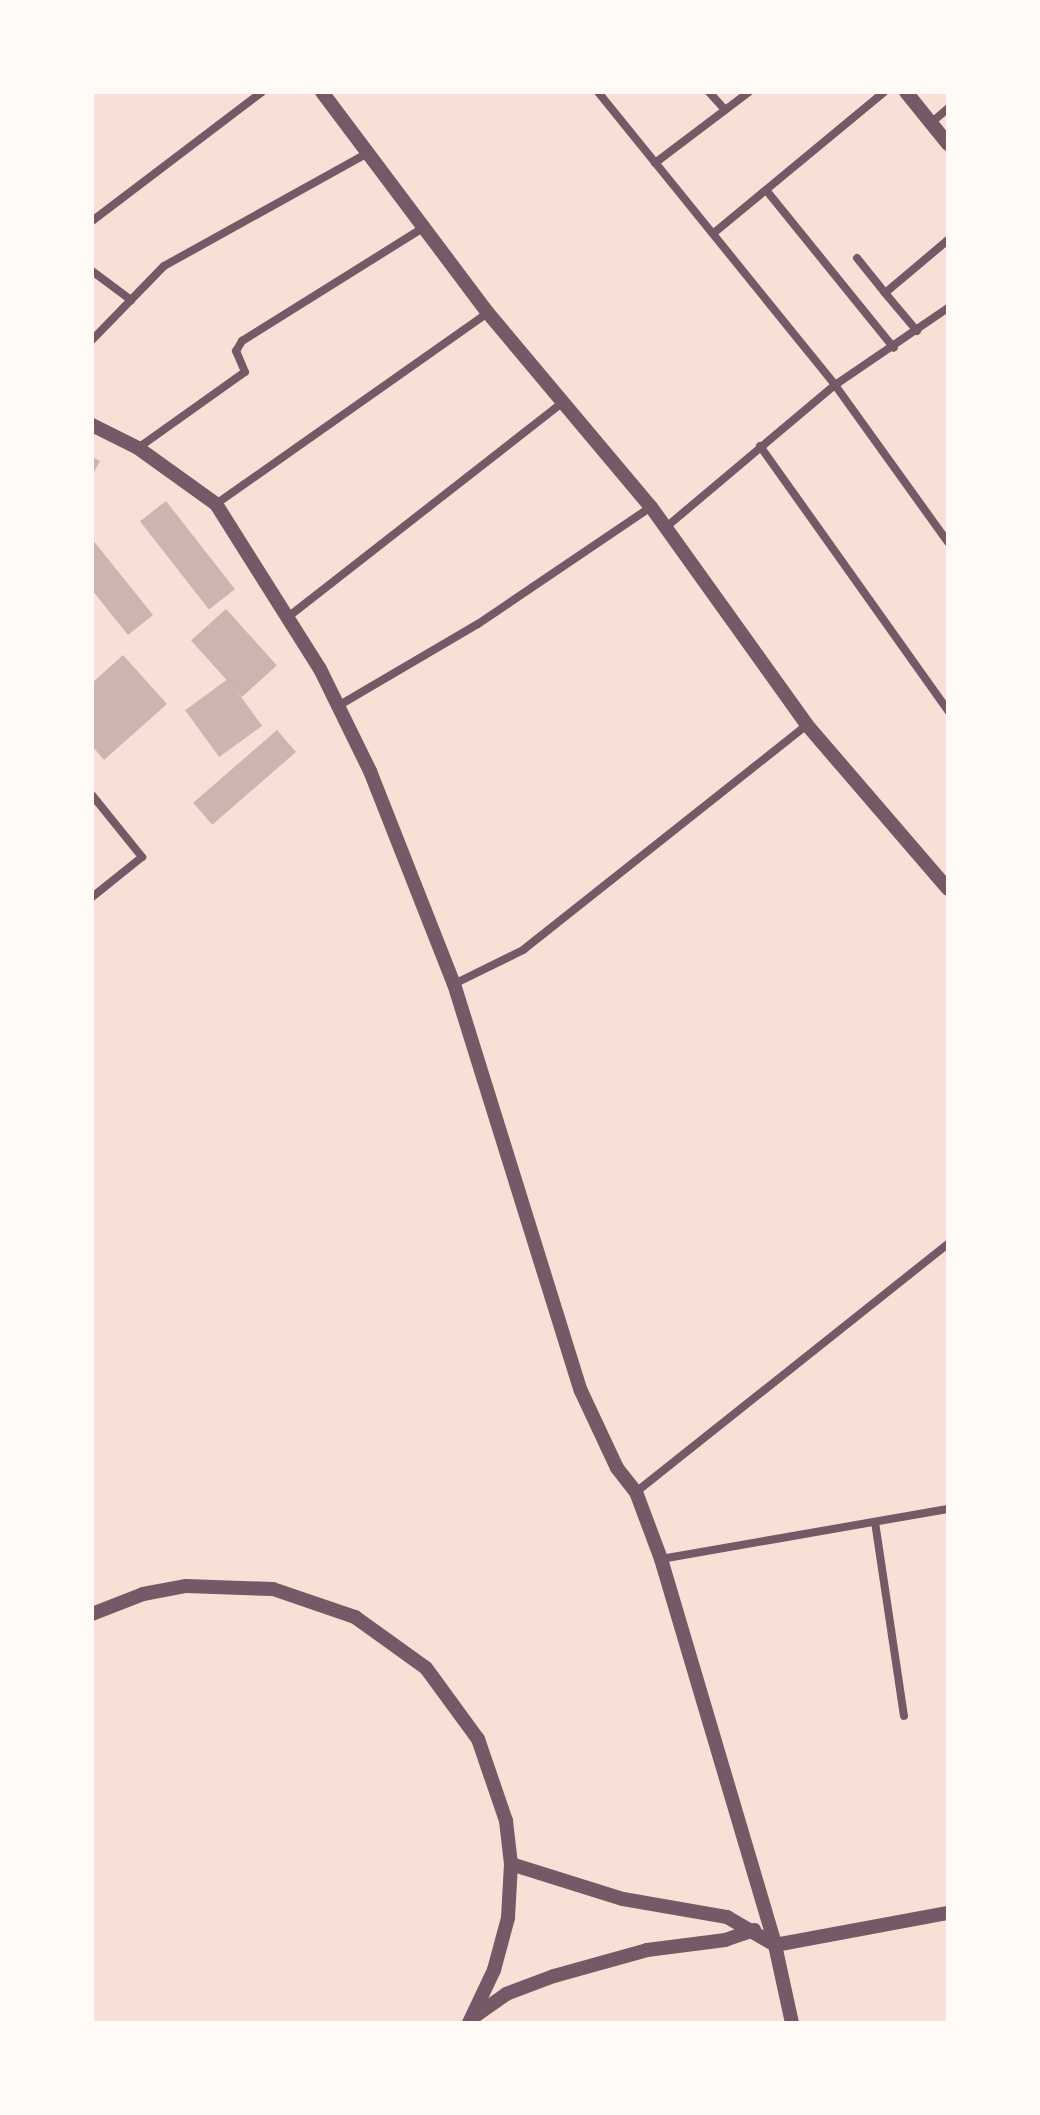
<!DOCTYPE html>
<style>
body{margin:0}
#map{position:relative;width:1040px;height:2115px;overflow:hidden;background:#f7e1d7;font-family:Rubik,sans-serif}
div>[style]{position:absolute}
.building>*{inset:0;background:#ccb4b1;transform-origin:0 0}
.minor>*{height:8px;margin:-4px;padding:0 4px;transform-origin:4px;border-radius:4px;background:#755966}
.tertiary>*{height:14px;margin:-7px;padding:0 7px;transform-origin:7px;border-radius:7px;background:#755966}
span{translate:-50% -50%;white-space:nowrap;text-align:center;line-height:1.15;-webkit-text-stroke:8px #fffaf5;paint-order:stroke}
.frame{position:absolute;inset:0;border:94px solid #fffaf5;pointer-events:none}
</style>
<div id="map">
<div class="building">
<i style="clip-path:polygon(92px 457px,100px 461px,92px 476px)"></i>
<i style="left:166px;top:501px;width:112px;height:33px;rotate:52deg"></i>
<i style="clip-path:polygon(92px 539px,153px 615px,128px 635px,92px 590px)"></i>
<i style="left:226px;top:609px;width:76px;height:47px;rotate:48deg"></i>
<i style="clip-path:polygon(123px 655px,167px 704px,104px 760px,92px 746px,92px 683px)"></i>
<i style="left:228px;top:679px;width:58px;height:53px;rotate:54deg"></i>
<i style="left:277px;top:730px;width:29px;height:111px;rotate:49deg"></i>
</div>
<div class="minor">
<i style="left:598px;top:92px;width:377px;rotate:51deg"></i>
<i style="left:835px;top:385px;width:193px;rotate:54.3deg"></i>
<i style="left:709px;top:92px;width:24px;rotate:48deg"></i>
<i style="left:931px;top:123px;width:23px;rotate:-41deg"></i>
<i style="left:655px;top:163px;width:118px;rotate:-37.1deg"></i>
<i style="left:766px;top:190px;width:203px;rotate:51deg"></i>
<i style="left:92px;top:221px;width:213px;rotate:-37.2deg"></i>
<i style="left:715px;top:232px;width:219px;rotate:-39.6deg"></i>
<i style="left:857px;top:258px;width:45px;rotate:51.3deg"></i>
<i style="left:92px;top:271px;width:49px;rotate:36.6deg"></i>
<i style="left:917px;top:331px;width:50px;rotate:-130.1deg"></i>
<i style="left:885px;top:293px;width:82px;rotate:-40.1deg"></i>
<i style="left:92px;top:340px;width:103px;rotate:-45.8deg"></i>
<i style="left:164px;top:266px;width:235px;rotate:-29deg"></i>
<i style="left:760px;top:446px;width:325px;rotate:54.6deg"></i>
<i style="left:138px;top:448px;width:131px;rotate:-35.4deg"></i>
<i style="left:245px;top:372px;width:23px;rotate:-113deg"></i>
<i style="left:236px;top:351px;width:12px;rotate:-59deg"></i>
<i style="left:242px;top:341px;width:217px;rotate:-32deg"></i>
<i style="left:216px;top:504px;width:332px;rotate:-35.1deg"></i>
<i style="left:665px;top:528px;width:222px;rotate:-40.1deg"></i>
<i style="left:835px;top:385px;width:137px;rotate:-34.3deg"></i>
<i style="left:288px;top:617px;width:349px;rotate:-38deg"></i>
<i style="left:338px;top:706px;width:162px;rotate:-30.4deg"></i>
<i style="left:478px;top:624px;width:209px;rotate:-34.1deg"></i>
<i style="left:92px;top:795px;width:80px;rotate:51.1deg"></i>
<i style="left:142px;top:857px;width:64px;rotate:141.3deg"></i>
<i style="left:454px;top:984px;width:77px;rotate:-26.2deg"></i>
<i style="left:523px;top:950px;width:362px;rotate:-38.4deg"></i>
<i style="left:636px;top:1492px;width:399px;rotate:-38.5deg"></i>
<i style="left:875px;top:1522px;width:196px;rotate:81.5deg"></i>
<i style="left:661px;top:1559px;width:291px;rotate:-9.9deg"></i>
</div>
<div class="tertiary">
<i style="left:322px;top:92px;width:276px;rotate:53.1deg"></i>
<i style="left:488px;top:313px;width:253px;rotate:50deg"></i>
<i style="left:651px;top:507px;width:268px;rotate:54.4deg"></i>
<i style="left:807px;top:725px;width:216px;rotate:49.3deg"></i>
<i style="left:906px;top:92px;width:67px;rotate:51.1deg"></i>
<i style="left:92px;top:425px;width:51px;rotate:26.6deg"></i>
<i style="left:138px;top:448px;width:96px;rotate:35.7deg"></i>
<i style="left:216px;top:504px;width:195px;rotate:57.8deg"></i>
<i style="left:320px;top:669px;width:114px;rotate:63.9deg"></i>
<i style="left:370px;top:771px;width:229px;rotate:68.5deg"></i>
<i style="left:454px;top:984px;width:426px;rotate:72.7deg"></i>
<i style="left:581px;top:1391px;width:85px;rotate:64.9deg"></i>
<i style="left:617px;top:1468px;width:31px;rotate:52deg"></i>
<i style="left:636px;top:1492px;width:72px;rotate:69.5deg"></i>
<i style="left:661px;top:1559px;width:402px;rotate:73.5deg"></i>
<i style="left:775px;top:1945px;width:80px;rotate:77.7deg"></i>
<i style="left:92px;top:1614px;width:55px;rotate:-21.4deg"></i>
<i style="left:143px;top:1594px;width:44px;rotate:-10.5deg"></i>
<i style="left:186px;top:1586px;width:87px;rotate:2deg"></i>
<i style="left:273px;top:1589px;width:87px;rotate:18.9deg"></i>
<i style="left:355px;top:1617px;width:87px;rotate:35.7deg"></i>
<i style="left:426px;top:1668px;width:88px;rotate:53.8deg"></i>
<i style="left:478px;top:1739px;width:87px;rotate:71.1deg"></i>
<i style="left:506px;top:1821px;width:43px;rotate:83.4deg"></i>
<i style="left:511px;top:1864px;width:54px;rotate:93.2deg"></i>
<i style="left:508px;top:1918px;width:54px;rotate:105.1deg"></i>
<i style="left:494px;top:1970px;width:59px;rotate:115.3deg"></i>
<i style="left:511px;top:1864px;width:117px;rotate:17.4deg"></i>
<i style="left:623px;top:1899px;width:106px;rotate:9.8deg"></i>
<i style="left:727px;top:1917px;width:56px;rotate:30.3deg"></i>
<i style="left:775px;top:1945px;width:176px;rotate:-10.5deg"></i>
<i style="left:475px;top:2016px;width:38px;rotate:-35deg"></i>
<i style="left:506px;top:1994px;width:51px;rotate:-20.6deg"></i>
<i style="left:554px;top:1976px;width:97px;rotate:-15.6deg"></i>
<i style="left:647px;top:1950px;width:79px;rotate:-7.3deg"></i>
<i style="left:725px;top:1940px;width:31px;rotate:-19deg"></i>
</div>
<div class="frame"></div>
</div>
